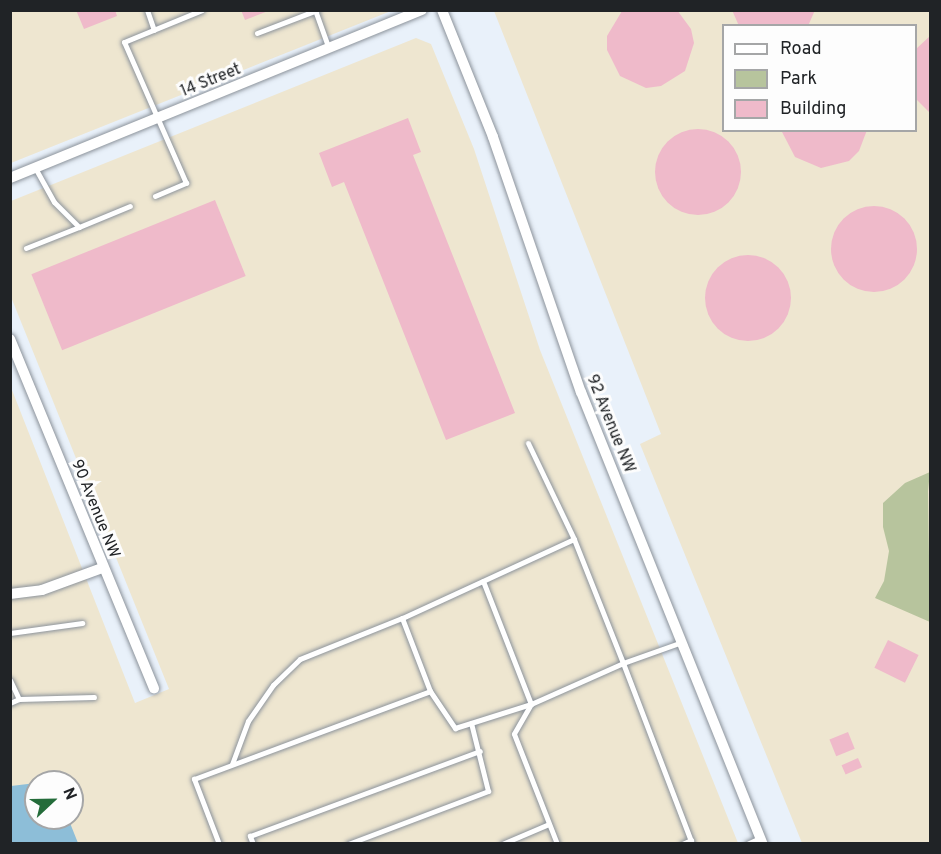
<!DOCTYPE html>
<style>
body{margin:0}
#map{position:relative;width:941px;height:854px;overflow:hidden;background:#e9f1fa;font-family:Overpass,sans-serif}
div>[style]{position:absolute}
.industrial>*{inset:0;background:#eee6d0}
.green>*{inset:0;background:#b7c49d}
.water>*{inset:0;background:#8dbed8}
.building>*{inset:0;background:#efbaca;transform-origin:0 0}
.round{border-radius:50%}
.roads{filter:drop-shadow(0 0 2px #8c939b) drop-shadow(0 0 2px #8c939b)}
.lane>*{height:5px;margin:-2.5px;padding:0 2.5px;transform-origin:2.5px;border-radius:2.5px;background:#fff}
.street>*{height:10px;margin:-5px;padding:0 5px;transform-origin:5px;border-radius:5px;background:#fff}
span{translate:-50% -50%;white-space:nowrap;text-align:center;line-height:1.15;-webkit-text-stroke:6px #fdfdfd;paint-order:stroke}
.street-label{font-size:16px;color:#202326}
.frame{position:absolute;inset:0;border:12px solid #202326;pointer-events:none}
.legend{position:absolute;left:722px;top:24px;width:195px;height:108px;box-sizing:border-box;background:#fdfdfd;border:2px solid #a5a6a7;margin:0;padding:8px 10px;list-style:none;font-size:18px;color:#202326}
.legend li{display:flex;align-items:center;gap:12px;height:30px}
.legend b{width:30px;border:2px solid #a5a6a7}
.north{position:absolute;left:24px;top:770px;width:60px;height:60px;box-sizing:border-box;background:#fdfdfd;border:2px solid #a5a6a7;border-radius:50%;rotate:68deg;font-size:16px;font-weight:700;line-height:24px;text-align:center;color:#202326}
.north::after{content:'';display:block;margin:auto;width:21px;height:27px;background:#246c3a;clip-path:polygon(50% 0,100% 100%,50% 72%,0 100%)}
</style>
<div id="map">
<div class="industrial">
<i style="clip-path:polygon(11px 11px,391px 11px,11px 163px)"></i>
<i style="clip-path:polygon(evenodd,494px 11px,930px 11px,930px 843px,802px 843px,640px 444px,661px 434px,494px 11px,724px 26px,916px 26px,916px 130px,724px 130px,724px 26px)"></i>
<i style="clip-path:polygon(evenodd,416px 38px,431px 44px,474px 149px,540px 350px,738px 843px,11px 843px,10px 385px,135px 703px,169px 689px,11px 297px,11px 201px,416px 38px,36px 782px,72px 782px,72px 818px,36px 818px,36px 782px)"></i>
</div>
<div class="green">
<i style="clip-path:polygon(930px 472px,928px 491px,930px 622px,875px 598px,884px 581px,889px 551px,883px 527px,883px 503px,905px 483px)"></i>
</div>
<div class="water">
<i style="clip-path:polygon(36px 783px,36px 818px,68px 818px,78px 843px,11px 843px,11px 786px)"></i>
</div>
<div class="building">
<i style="clip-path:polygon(76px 10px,115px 10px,117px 16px,84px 29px)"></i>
<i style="clip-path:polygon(241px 10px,268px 10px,268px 11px,245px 20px)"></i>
<i style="clip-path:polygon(677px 10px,691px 29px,694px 43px,685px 71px,661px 86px,646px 88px,620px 76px,607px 50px,607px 36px,622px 11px)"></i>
<i style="clip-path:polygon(732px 10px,815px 10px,808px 26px,739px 26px)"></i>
<i style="clip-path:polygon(930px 36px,930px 113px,916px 99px,916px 49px)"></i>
<i style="clip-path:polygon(408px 118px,421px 152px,413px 155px,515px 413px,446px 440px,344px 182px,332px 187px,319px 153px)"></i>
<i class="round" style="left:655px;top:129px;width:86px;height:86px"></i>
<i style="clip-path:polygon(781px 130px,867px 130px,859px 151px,849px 161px,821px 168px,795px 157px)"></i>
<i style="left:215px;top:200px;width:82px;height:198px;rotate:68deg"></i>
<i class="round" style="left:831px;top:206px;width:86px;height:86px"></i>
<i class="round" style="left:705px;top:255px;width:86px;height:86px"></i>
<i style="left:888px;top:640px;width:34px;height:31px;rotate:26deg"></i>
<i style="left:848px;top:732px;width:18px;height:20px;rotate:68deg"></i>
<i style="left:858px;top:758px;width:10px;height:18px;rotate:66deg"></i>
</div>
<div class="roads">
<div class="lane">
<i style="left:147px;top:10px;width:21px;rotate:71deg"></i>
<i style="left:315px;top:10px;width:41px;rotate:70.3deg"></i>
<i style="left:257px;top:33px;width:64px;rotate:-21deg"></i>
<i style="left:155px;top:196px;width:34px;rotate:-23deg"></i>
<i style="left:186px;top:183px;width:154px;rotate:-113.7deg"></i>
<i style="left:124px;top:42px;width:84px;rotate:-22.3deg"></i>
<i style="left:79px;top:227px;width:55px;rotate:-22.4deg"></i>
<i style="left:26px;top:248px;width:57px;rotate:-21.6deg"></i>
<i style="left:79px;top:227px;width:35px;rotate:-135deg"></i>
<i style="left:54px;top:202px;width:39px;rotate:-119deg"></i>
<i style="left:528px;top:443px;width:106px;rotate:64.4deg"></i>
<i style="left:483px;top:581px;width:132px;rotate:68.7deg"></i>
<i style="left:531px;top:704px;width:34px;rotate:120deg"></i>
<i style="left:514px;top:734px;width:118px;rotate:68.6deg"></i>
<i style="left:10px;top:633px;width:73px;rotate:-7.9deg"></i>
<i style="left:682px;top:642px;width:63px;rotate:160.4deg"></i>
<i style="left:623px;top:663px;width:133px;rotate:-111.6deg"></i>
<i style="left:574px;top:539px;width:189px;rotate:155.3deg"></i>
<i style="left:402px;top:618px;width:78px;rotate:69deg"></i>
<i style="left:430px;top:691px;width:45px;rotate:56deg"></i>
<i style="left:455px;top:728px;width:80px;rotate:-17.5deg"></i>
<i style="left:531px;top:704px;width:101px;rotate:-24deg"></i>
<i style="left:623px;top:663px;width:194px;rotate:69.1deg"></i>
<i style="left:10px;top:680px;width:21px;rotate:65deg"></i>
<i style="left:19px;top:699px;width:10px;rotate:156deg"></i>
<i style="left:19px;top:699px;width:75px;rotate:-1.5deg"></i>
<i style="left:232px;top:764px;width:46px;rotate:-69.6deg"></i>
<i style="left:248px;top:721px;width:44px;rotate:-55.2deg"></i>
<i style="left:273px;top:685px;width:37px;rotate:-44deg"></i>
<i style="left:300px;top:659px;width:110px;rotate:-21.9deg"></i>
<i style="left:219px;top:844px;width:70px;rotate:-111deg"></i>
<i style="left:194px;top:779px;width:252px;rotate:-20.4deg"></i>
<i style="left:253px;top:844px;width:9px;rotate:-111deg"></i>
<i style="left:250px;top:836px;width:245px;rotate:-20.3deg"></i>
<i style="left:348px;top:844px;width:150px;rotate:-20.7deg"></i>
<i style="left:488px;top:791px;width:70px;rotate:-104deg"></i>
<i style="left:502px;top:844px;width:51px;rotate:-23.1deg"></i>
<i style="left:682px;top:844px;width:10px;rotate:-24deg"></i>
<i style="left:747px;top:844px;width:14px;rotate:-25deg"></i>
</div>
<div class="street">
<i style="left:442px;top:10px;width:137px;rotate:68.1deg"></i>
<i style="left:493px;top:137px;width:270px;rotate:71deg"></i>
<i style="left:581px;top:392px;width:487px;rotate:68.1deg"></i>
<i style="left:10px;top:178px;width:445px;rotate:-22.2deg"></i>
<i style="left:10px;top:339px;width:378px;rotate:67.6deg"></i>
<i style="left:10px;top:594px;width:32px;rotate:-7deg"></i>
<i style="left:42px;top:590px;width:64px;rotate:-20.1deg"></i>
</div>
</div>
<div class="street-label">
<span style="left:211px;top:81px;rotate:-22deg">14 Street</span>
<span style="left:610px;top:424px;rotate:68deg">92 Avenue NW</span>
<span style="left:95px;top:509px;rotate:68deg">90 Avenue NW</span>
</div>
<div class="frame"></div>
<ul class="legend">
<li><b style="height:8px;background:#fff"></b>Road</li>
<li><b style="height:16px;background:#b7c49d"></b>Park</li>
<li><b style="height:16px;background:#efbaca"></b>Building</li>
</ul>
<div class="north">N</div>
</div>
